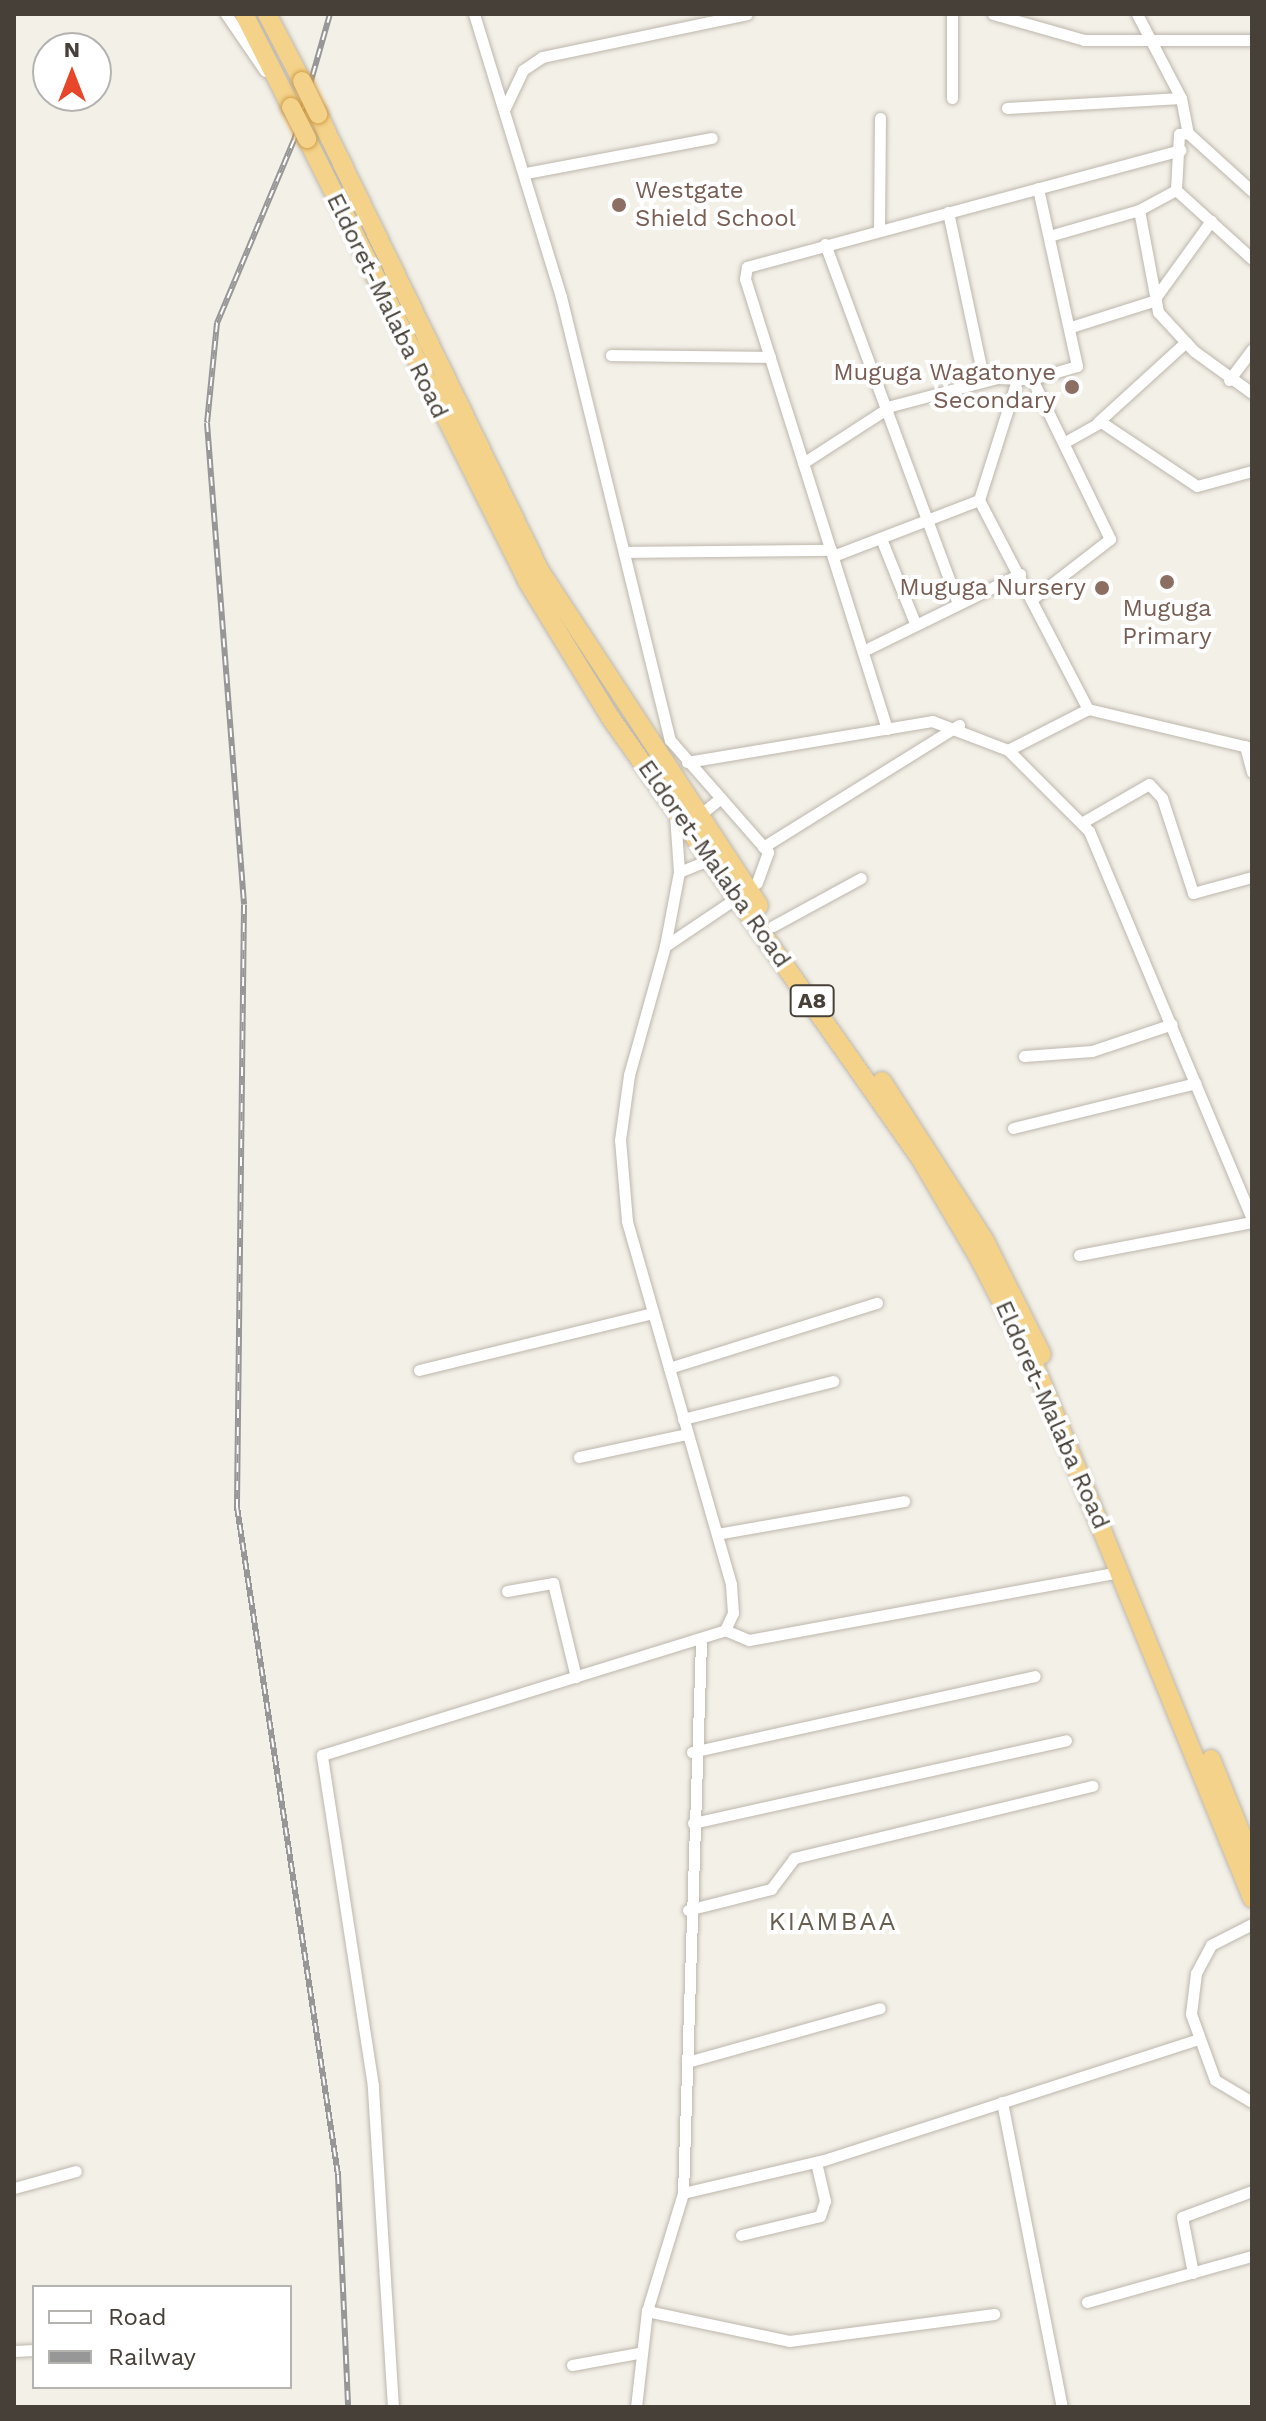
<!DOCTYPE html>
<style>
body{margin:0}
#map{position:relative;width:1266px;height:2421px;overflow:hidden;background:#f3f0e8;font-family:"Work Sans",sans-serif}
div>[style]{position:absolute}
.roads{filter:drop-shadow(0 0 2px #bdb7ac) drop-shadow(0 0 2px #bdb7ac)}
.minor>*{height:11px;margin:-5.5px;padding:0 5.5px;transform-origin:5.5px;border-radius:5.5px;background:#fff}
.trunk>*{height:18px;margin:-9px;padding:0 9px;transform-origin:9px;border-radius:9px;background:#f4d28a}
.rail>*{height:6px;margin-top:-3px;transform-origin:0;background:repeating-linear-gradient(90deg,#fff 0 9px,#979797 0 18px);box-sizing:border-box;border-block:2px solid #979797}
.bridges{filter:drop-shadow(0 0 2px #d09c45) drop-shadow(0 0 2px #d09c45)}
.trunk-bridge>*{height:18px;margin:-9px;padding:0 9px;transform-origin:9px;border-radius:9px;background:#f4d28a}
.dots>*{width:22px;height:22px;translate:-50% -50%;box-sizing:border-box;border:4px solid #fff;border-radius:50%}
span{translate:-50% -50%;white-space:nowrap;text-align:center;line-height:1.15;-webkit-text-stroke:8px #fff;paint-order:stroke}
.shield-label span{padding:2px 6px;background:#fff;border:2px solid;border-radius:6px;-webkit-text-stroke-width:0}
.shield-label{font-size:22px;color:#464038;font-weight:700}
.education-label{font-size:24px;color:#785e54}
.left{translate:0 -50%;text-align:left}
.right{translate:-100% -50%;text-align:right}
.street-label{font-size:24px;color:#464038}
.neighbourhood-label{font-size:26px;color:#675e50;letter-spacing:2px}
.frame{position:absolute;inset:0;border:16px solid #464038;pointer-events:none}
.legend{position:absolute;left:32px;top:2285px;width:260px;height:104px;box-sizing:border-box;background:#fff;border:2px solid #b5b3af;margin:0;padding:10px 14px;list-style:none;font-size:24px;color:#464038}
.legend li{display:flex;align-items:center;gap:16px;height:40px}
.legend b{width:40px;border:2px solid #b5b3af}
.north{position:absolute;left:32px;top:32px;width:80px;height:80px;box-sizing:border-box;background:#fff;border:2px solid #b5b3af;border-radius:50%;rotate:0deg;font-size:22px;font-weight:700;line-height:32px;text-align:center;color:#464038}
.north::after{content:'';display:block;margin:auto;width:28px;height:36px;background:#e8462a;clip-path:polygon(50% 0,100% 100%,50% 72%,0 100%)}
</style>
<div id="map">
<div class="roads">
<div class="minor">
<i style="left:226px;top:14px;width:69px;rotate:55.6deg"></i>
<i style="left:474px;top:14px;width:296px;rotate:72.9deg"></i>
<i style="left:561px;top:297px;width:456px;rotate:76.2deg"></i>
<i style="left:670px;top:740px;width:149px;rotate:48.8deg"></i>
<i style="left:768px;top:852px;width:33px;rotate:110deg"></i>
<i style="left:993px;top:14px;width:95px;rotate:15.9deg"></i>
<i style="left:1084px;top:40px;width:168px"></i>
<i style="left:1137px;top:14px;width:95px;rotate:62.4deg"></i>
<i style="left:1181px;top:98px;width:36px;rotate:79deg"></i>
<i style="left:1188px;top:133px;width:86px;rotate:42.2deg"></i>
<i style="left:952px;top:98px;width:84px;rotate:-90deg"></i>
<i style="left:1007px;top:108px;width:174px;rotate:-3.3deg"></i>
<i style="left:504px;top:110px;width:44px;rotate:-64.6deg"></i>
<i style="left:523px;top:70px;width:23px;rotate:-34deg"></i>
<i style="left:542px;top:57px;width:209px;rotate:-11.8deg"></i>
<i style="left:1188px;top:133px;width:9px;rotate:174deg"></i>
<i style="left:1179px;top:134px;width:56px;rotate:93.1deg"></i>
<i style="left:1176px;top:190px;width:103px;rotate:42.2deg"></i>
<i style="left:526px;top:173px;width:189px;rotate:-10.7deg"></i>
<i style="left:1139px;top:210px;width:104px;rotate:79.4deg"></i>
<i style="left:1158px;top:312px;width:53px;rotate:47.3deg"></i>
<i style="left:1194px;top:351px;width:72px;rotate:35.9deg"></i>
<i style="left:948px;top:212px;width:173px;rotate:78deg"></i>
<i style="left:879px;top:230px;width:112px;rotate:-89.5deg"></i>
<i style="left:1049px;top:236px;width:94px;rotate:-16.1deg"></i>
<i style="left:1139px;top:210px;width:42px;rotate:-28.4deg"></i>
<i style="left:825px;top:244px;width:380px;rotate:69.7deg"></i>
<i style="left:1071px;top:327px;width:86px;rotate:-17.6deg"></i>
<i style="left:1153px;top:301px;width:99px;rotate:-54.1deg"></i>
<i style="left:611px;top:355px;width:159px;rotate:0.7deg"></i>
<i style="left:1017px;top:380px;width:126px;rotate:107.6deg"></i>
<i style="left:979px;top:500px;width:236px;rotate:62.5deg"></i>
<i style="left:1229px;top:380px;width:39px;rotate:-53deg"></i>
<i style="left:1098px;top:422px;width:119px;rotate:-42.3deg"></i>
<i style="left:1065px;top:442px;width:41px;rotate:-29.1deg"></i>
<i style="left:1101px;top:422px;width:115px;rotate:33.7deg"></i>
<i style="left:1197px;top:486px;width:57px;rotate:-15.3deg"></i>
<i style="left:803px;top:463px;width:105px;rotate:-32.9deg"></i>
<i style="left:891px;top:406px;width:110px;rotate:-14.8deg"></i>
<i style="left:997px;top:378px;width:35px;rotate:2deg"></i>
<i style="left:1032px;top:379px;width:47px;rotate:-16.1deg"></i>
<i style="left:1077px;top:366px;width:182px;rotate:-102.4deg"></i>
<i style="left:882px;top:541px;width:88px;rotate:68.1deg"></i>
<i style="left:624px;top:552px;width:207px;rotate:-0.6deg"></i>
<i style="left:833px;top:556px;width:156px;rotate:-21deg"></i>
<i style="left:1031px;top:600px;width:100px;rotate:-37.7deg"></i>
<i style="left:1110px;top:539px;width:178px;rotate:-116deg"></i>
<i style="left:863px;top:651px;width:175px;rotate:-26.1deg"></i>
<i style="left:887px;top:729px;width:472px;rotate:-107.5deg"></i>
<i style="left:745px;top:279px;width:12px;rotate:-81deg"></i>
<i style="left:747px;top:267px;width:449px;rotate:-15.1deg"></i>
<i style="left:1245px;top:746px;width:27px;rotate:75deg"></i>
<i style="left:1008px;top:750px;width:90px;rotate:-27.1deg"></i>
<i style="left:1088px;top:709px;width:169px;rotate:13.4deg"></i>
<i style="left:687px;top:762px;width:248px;rotate:-9.5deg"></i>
<i style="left:932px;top:721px;width:81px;rotate:20.9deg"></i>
<i style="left:1008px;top:750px;width:115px;rotate:45deg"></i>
<i style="left:1089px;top:831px;width:421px;rotate:67.2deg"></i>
<i style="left:696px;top:818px;width:32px;rotate:-39deg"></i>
<i style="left:1083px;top:822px;width:76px;rotate:-29.9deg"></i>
<i style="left:1149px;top:784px;width:19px;rotate:47deg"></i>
<i style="left:1162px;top:798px;width:100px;rotate:71.9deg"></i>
<i style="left:1193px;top:893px;width:61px;rotate:-15.2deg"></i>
<i style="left:763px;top:847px;width:231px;rotate:-31.9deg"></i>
<i style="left:679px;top:872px;width:32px;rotate:-22deg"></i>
<i style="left:773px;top:926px;width:100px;rotate:-28.6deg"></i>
<i style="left:665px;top:946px;width:75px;rotate:-79.3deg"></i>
<i style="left:679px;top:872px;width:57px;rotate:-94deg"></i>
<i style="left:1024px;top:1056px;width:68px;rotate:-4.2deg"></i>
<i style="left:1092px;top:1051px;width:84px;rotate:-18.6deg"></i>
<i style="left:1013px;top:1128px;width:188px;rotate:-13.8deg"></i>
<i style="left:1079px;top:1255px;width:176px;rotate:-10.8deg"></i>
<i style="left:669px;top:1368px;width:218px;rotate:-17.4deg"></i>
<i style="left:419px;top:1370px;width:241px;rotate:-13.7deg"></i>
<i style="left:683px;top:1419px;width:155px;rotate:-14.2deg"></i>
<i style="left:579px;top:1457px;width:110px;rotate:-12deg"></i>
<i style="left:717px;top:1534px;width:190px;rotate:-10deg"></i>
<i style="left:507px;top:1591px;width:47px;rotate:-9.9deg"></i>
<i style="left:553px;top:1583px;width:97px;rotate:76.3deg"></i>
<i style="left:725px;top:1630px;width:26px;rotate:23deg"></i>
<i style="left:749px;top:1640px;width:378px;rotate:-10.4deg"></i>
<i style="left:692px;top:1752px;width:351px;rotate:-12.5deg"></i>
<i style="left:693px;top:1823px;width:382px;rotate:-12.5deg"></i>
<i style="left:688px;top:1910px;width:86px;rotate:-14.2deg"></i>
<i style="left:771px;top:1889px;width:39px;rotate:-53deg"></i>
<i style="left:794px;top:1858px;width:307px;rotate:-13.6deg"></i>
<i style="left:1252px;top:1924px;width:46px;rotate:152.9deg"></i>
<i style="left:1211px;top:1945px;width:32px;rotate:118deg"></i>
<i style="left:1196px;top:1973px;width:41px;rotate:97deg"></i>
<i style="left:1191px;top:2014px;width:70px;rotate:70deg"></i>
<i style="left:1215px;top:2080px;width:43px;rotate:30.7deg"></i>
<i style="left:687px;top:2062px;width:200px;rotate:-15.6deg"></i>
<i style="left:1002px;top:2102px;width:311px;rotate:78.9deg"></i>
<i style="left:14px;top:2188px;width:64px;rotate:-15.3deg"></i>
<i style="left:683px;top:2193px;width:145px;rotate:-13.2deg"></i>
<i style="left:824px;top:2160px;width:391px;rotate:-17.9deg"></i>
<i style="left:741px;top:2235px;width:81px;rotate:-13.5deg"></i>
<i style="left:820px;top:2216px;width:16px;rotate:-72deg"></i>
<i style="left:825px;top:2201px;width:40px;rotate:-103deg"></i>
<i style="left:1193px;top:2273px;width:57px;rotate:-101.1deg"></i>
<i style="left:1182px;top:2217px;width:75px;rotate:-20.4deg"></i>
<i style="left:1087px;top:2302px;width:171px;rotate:-15.6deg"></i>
<i style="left:647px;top:2311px;width:145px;rotate:11.9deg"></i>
<i style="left:789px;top:2341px;width:207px;rotate:-7.5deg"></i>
<i style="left:14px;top:2351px;width:20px;rotate:-3deg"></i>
<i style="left:572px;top:2365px;width:68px;rotate:-10.2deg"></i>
<i style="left:393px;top:2407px;width:322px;rotate:-93.6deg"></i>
<i style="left:373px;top:2086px;width:335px;rotate:-98.8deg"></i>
<i style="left:322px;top:1755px;width:422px;rotate:-17.2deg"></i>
<i style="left:725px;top:1630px;width:19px;rotate:-65deg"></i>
<i style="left:733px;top:1613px;width:29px;rotate:-94deg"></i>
<i style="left:731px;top:1584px;width:378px;rotate:-106deg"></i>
<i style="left:627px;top:1221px;width:81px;rotate:-94.9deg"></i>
<i style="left:620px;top:1140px;width:66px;rotate:-82.1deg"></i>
<i style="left:629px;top:1075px;width:134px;rotate:-74.4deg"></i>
<i style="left:665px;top:946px;width:77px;rotate:-33.9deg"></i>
<i style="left:636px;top:2407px;width:97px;rotate:-83.5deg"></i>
<i style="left:647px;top:2311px;width:123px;rotate:-73deg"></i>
<i style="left:683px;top:2193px;width:550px;rotate:-88.13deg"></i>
</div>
<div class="trunk">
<i style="left:244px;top:14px;width:104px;rotate:63.2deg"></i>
<i style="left:267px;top:14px;width:76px;rotate:62.4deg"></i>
<i style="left:318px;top:114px;width:508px;rotate:64.09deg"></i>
<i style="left:540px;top:571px;width:400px;rotate:56.8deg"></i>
<i style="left:307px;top:139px;width:494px;rotate:63.5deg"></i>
<i style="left:527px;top:581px;width:159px;rotate:58.6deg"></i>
<i style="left:610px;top:717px;width:539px;rotate:54.89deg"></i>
<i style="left:920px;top:1158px;width:118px;rotate:59.5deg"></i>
<i style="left:980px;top:1260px;width:119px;rotate:62.6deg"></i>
<i style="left:1035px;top:1366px;width:575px;rotate:67.81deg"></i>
<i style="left:882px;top:1081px;width:190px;rotate:57.2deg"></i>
<i style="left:985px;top:1241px;width:127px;rotate:63.4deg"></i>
<i style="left:1211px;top:1759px;width:109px;rotate:67.9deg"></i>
</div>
</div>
<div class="rail">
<i style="left:330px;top:14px;width:131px;rotate:105.9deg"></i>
<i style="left:294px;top:140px;width:199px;rotate:112.8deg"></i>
<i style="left:217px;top:323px;width:100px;rotate:95.7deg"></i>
<i style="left:207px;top:423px;width:483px;rotate:85.6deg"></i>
<i style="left:244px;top:905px;width:602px;rotate:90.67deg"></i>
<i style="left:237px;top:1507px;width:676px;rotate:81.4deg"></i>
<i style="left:338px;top:2175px;width:232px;rotate:87.5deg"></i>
</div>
<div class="bridges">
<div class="trunk-bridge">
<i style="left:302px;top:81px;width:37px;rotate:64deg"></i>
<i style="left:291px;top:107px;width:36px;rotate:63deg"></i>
</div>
</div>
<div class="dots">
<i style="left:619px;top:205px;background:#8d6e63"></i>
<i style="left:1072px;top:387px;background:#8d6e63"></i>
<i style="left:1167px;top:582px;background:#8d6e63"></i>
<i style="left:1102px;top:588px;background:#8d6e63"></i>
</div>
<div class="shield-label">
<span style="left:812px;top:1001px">A8</span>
</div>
<div class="education-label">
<span class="left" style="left:635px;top:205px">Westgate<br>Shield School</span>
<span class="right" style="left:1056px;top:387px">Muguga Wagatonye<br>Secondary</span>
<span class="right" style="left:1086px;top:588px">Muguga Nursery</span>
<span style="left:1167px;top:623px">Muguga<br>Primary</span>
</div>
<div class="street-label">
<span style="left:387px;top:306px;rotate:64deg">Eldoret-Malaba Road</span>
<span style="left:714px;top:864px;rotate:55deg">Eldoret-Malaba Road</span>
<span style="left:1052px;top:1415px;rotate:66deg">Eldoret-Malaba Road</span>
</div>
<div class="neighbourhood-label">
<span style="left:833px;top:1922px">KIAMBAA</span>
</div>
<div class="frame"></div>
<ul class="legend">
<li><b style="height:10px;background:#fff"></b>Road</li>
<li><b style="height:10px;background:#979797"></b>Railway</li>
</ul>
<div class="north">N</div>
</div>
